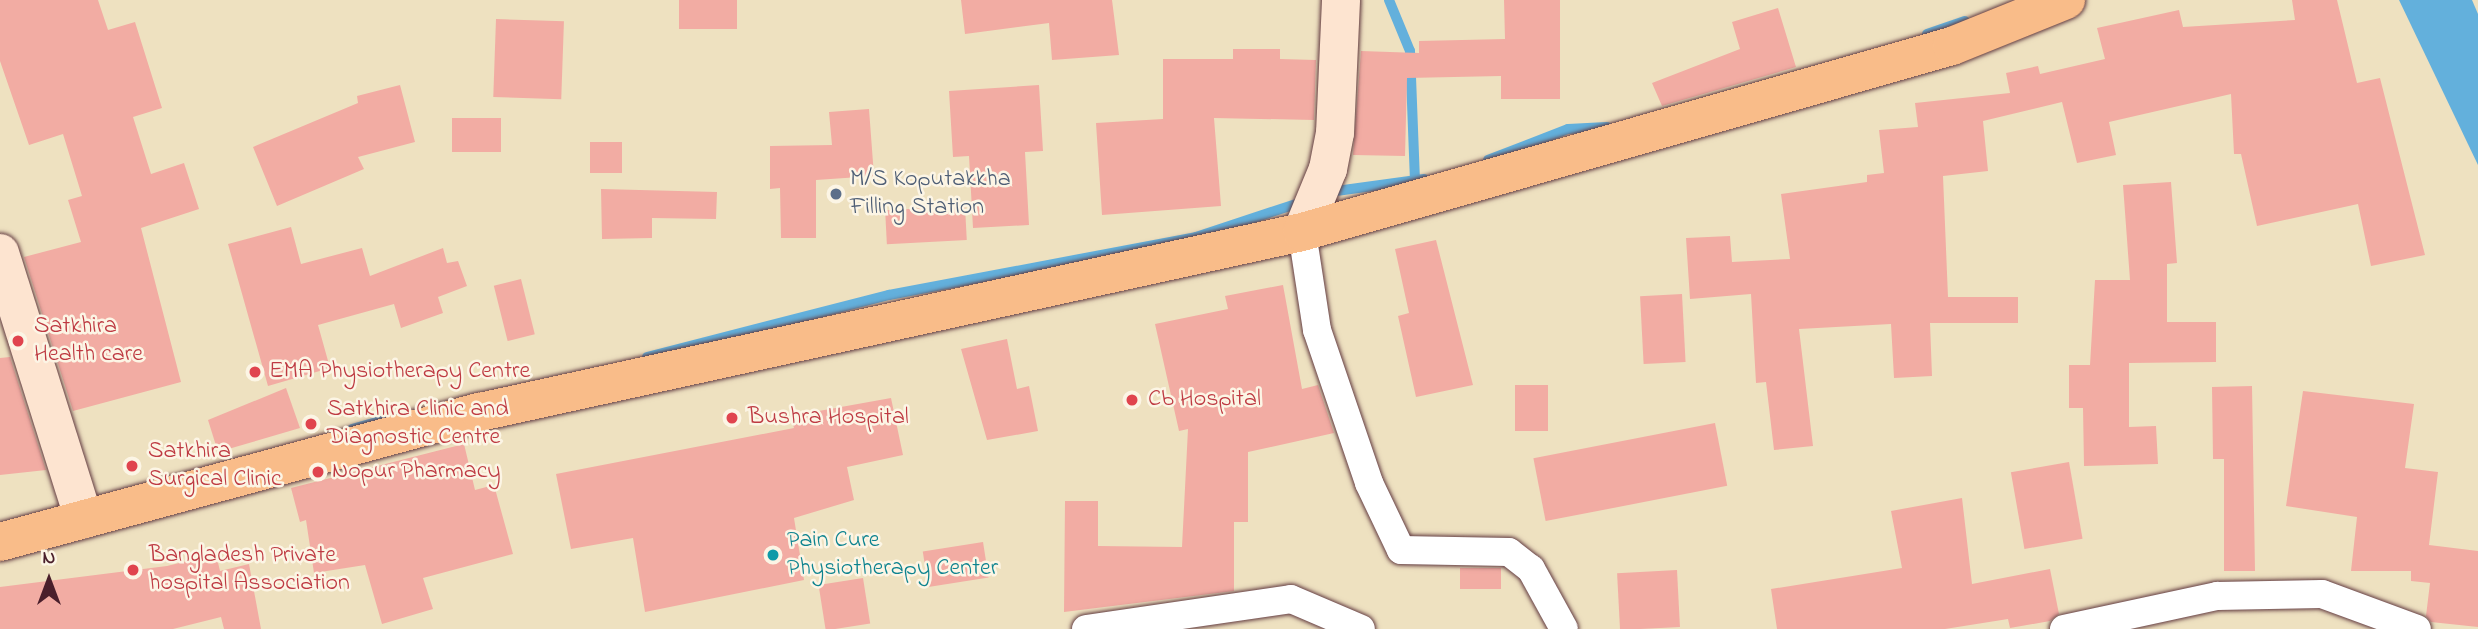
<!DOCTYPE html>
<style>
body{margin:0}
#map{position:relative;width:2478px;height:629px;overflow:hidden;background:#eee1c0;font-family:"Indie Flower",sans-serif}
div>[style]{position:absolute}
.water>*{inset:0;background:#63b0dc}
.stream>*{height:10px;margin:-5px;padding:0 5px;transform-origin:5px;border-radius:5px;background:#63b0dc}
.building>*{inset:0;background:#f2aca3;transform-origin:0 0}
.roads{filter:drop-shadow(0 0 2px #633c41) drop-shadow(0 0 2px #633c41)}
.minor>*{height:28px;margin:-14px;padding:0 14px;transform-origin:14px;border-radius:14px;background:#fff}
.secondary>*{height:38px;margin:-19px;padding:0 19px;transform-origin:19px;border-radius:19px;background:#fde4d0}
.trunk>*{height:38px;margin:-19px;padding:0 19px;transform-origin:19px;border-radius:19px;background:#f9bc89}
.dots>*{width:19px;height:19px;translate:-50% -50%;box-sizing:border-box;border:4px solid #fcf5e5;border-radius:50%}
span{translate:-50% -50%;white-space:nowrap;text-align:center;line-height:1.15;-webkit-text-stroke:5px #fcf5e5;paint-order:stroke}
.service-label{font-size:24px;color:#4e5e75}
.left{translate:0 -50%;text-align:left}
.health-label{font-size:24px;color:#be3a42}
.culture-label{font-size:24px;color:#0d838f}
.north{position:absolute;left:14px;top:545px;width:70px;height:70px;-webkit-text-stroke:5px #fcf5e5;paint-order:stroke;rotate:0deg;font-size:19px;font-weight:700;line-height:28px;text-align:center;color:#4a1f2b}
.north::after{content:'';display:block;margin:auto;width:24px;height:32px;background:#4a1f2b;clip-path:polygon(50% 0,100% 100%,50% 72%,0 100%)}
</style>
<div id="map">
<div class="water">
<i style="clip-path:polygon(2399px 0,2472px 0,2478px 14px,2478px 165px)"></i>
</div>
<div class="stream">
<i style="left:1389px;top:0;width:55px;rotate:67.6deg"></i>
<i style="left:1410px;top:51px;width:130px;rotate:87.8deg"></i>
<i style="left:1927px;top:34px;width:40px;rotate:-18.9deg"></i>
<i style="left:1488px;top:160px;width:86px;rotate:-21.2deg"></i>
<i style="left:1568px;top:129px;width:39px;rotate:-3deg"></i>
<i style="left:1329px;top:192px;width:96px;rotate:-7.8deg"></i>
<i style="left:647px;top:357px;width:250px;rotate:-14.4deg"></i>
<i style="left:889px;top:295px;width:312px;rotate:-10.7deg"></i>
<i style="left:1196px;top:237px;width:115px;rotate:-18.3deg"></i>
<i style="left:352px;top:429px;width:44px;rotate:-15.9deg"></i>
</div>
<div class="building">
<i style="clip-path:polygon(0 0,98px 0,108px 30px,135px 22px,162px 108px,133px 117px,151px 174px,184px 163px,199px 209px,141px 228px,181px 382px,73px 411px,24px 257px,81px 242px,68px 200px,82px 196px,63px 134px,29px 145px,0 61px)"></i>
<i style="left:679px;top:0;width:58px;height:29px"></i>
<i style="clip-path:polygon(961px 0,1112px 0,1119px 55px,1052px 60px,1049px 23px,965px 34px)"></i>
<i style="clip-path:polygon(1504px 0,1560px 0,1560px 99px,1501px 99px,1501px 76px,1407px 78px,1405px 156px,1353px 155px,1361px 51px,1419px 53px,1419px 41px,1505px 39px)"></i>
<i style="clip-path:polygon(2292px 0,2337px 0,2357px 83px,2380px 78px,2425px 255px,2371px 266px,2358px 204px,2257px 226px,2241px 154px,2234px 154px,2231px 94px,2109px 122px,2116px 155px,2077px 163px,2062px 102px,1983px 121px,1988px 171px,1943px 176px,1948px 297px,2018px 297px,2018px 323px,1930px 323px,1932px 376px,1894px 378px,1891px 324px,1799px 329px,1813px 446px,1774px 450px,1766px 382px,1756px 383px,1751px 294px,1690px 299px,1686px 238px,1730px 236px,1732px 262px,1790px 259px,1781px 194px,1867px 182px,1867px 175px,1884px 173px,1879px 130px,1918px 127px,1915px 103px,2010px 93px,2006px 73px,2038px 66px,2040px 74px,2105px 59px,2097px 28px,2179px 10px,2183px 27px,2295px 20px)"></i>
<i style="clip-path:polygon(1778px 8px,1796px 67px,1662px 106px,1652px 83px,1740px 49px,1732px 22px)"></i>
<i style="left:496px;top:19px;width:68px;height:78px;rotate:2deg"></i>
<i style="clip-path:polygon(1233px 49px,1280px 49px,1280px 59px,1316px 60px,1314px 120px,1214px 118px,1221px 206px,1102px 215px,1096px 123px,1163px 119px,1163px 59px,1233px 59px)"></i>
<i style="clip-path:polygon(400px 85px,415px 142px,358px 157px,364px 169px,277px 206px,253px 147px,358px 103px,357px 96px)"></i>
<i style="clip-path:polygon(1039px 85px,1043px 151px,1025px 152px,1029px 225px,973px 228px,969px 156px,953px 157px,949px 91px)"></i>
<i style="clip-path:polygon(869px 109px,874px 176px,816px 180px,816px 238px,781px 238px,780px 188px,770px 189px,770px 146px,832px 145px,829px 112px)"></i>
<i style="left:501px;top:118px;width:34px;height:49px;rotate:90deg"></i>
<i style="left:590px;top:142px;width:32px;height:31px"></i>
<i style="clip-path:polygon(2171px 182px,2177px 263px,2167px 264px,2167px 322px,2216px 322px,2216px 362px,2129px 363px,2129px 427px,2156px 426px,2158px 464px,2084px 466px,2083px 408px,2069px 408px,2069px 365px,2090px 365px,2095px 280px,2130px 280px,2123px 185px)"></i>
<i style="clip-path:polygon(601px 189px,717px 192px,716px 219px,652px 218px,652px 238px,602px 239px)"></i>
<i style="left:965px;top:206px;width:34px;height:80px;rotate:87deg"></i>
<i style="clip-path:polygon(291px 227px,301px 264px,362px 248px,370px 276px,443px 248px,447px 263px,458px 261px,467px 286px,438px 297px,443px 313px,401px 328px,394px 304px,318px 325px,330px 368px,268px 386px,228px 244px)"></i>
<i style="clip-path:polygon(1436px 240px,1473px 385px,1416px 397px,1398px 316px,1409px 313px,1395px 249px)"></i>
<i style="left:521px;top:279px;width:57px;height:28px;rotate:76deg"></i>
<i style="clip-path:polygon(1283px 285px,1302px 389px,1318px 385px,1334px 433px,1248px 452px,1248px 522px,1234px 522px,1234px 591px,1064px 612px,1065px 501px,1098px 501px,1098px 546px,1182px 547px,1188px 429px,1179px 431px,1155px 324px,1228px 309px,1225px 296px)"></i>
<i style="left:1682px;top:294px;width:68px;height:42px;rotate:87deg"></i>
<i style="clip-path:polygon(1007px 339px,1017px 389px,1029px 386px,1038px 431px,987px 440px,961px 349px)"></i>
<i style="clip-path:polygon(10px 357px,46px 470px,0 475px,0 358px)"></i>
<i style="left:1515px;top:385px;width:33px;height:46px"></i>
<i style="clip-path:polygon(2252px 386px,2255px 571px,2224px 571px,2224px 459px,2213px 459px,2212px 387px)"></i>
<i style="clip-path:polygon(286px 388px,300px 428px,218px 452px,208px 420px)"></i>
<i style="clip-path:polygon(2303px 391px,2414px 404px,2405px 468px,2438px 472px,2429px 545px,2478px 551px,2478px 627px,2431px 622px,2426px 616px,2430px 583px,2411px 581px,2411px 571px,2351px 571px,2357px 517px,2286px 506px)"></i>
<i style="clip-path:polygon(891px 398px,903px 455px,847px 467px,854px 500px,794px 518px,804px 580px,645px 612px,633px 538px,571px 549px,556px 474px,794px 428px,791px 416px)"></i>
<i style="left:1715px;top:423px;width:64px;height:185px;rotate:79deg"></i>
<i style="clip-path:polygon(464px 444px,475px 490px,494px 485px,513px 554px,423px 578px,433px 609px,382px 624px,365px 565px,314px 573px,306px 520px,300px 522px,291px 488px)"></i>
<i style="left:2069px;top:462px;width:78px;height:59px;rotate:80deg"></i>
<i style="clip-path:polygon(1962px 498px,1972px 584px,2050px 569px,2059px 614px,2050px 621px,2010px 628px,2008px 619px,1945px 629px,1777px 629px,1771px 589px,1902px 568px,1891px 511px)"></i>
<i style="left:983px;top:542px;width:36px;height:61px;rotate:81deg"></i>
<i style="clip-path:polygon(216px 554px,220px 571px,249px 564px,261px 629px,224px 629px,221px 617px,173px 629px,0 629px,0 587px,167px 566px)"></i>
<i style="left:1460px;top:568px;width:41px;height:21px"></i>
<i style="left:1677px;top:570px;width:57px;height:60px;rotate:87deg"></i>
<i style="left:863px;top:578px;width:46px;height:45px;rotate:81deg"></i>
</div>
<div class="roads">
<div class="minor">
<i style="left:1302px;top:232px;width:99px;rotate:81.3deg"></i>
<i style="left:1317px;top:330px;width:162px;rotate:71.2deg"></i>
<i style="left:1369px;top:483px;width:74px;rotate:64.5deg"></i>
<i style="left:1401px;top:550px;width:108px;rotate:1.1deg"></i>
<i style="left:1509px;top:552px;width:28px;rotate:38deg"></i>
<i style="left:1531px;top:569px;width:68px;rotate:61.2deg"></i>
<i style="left:1086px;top:629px;width:207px;rotate:-8.3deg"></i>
<i style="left:1291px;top:599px;width:76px;rotate:23.2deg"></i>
<i style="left:2064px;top:629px;width:157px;rotate:-12.2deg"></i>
<i style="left:2217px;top:596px;width:105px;rotate:-1.1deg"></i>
<i style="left:2322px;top:594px;width:101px;rotate:20.2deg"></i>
</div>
<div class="secondary">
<i style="left:1302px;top:232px;width:68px;rotate:-67.6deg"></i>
<i style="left:1328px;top:169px;width:37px;rotate:-79deg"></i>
<i style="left:1335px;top:133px;width:133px;rotate:-87.4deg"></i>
<i style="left:0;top:253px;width:279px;rotate:72.5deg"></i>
</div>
<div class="trunk">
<i style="left:0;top:542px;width:497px;rotate:-15.2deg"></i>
<i style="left:480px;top:412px;width:841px;rotate:-12.35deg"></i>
<i style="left:1302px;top:232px;width:676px;rotate:-15.97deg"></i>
<i style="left:1952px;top:46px;width:123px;rotate:-22deg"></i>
</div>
</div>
<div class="dots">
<i style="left:836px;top:194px;background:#5c6f8a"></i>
<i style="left:18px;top:341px;background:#e0444e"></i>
<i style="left:255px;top:372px;background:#e0444e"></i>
<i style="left:1132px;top:400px;background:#e0444e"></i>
<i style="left:732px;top:418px;background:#e0444e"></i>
<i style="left:311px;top:424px;background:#e0444e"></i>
<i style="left:132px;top:466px;background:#e0444e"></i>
<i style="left:318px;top:472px;background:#e0444e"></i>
<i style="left:773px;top:555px;background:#0f9aa8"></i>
<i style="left:133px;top:570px;background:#e0444e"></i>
</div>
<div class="service-label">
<span class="left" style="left:850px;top:194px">M/S Koputakkha<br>Filling Station</span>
</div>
<div class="health-label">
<span class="left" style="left:34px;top:341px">Satkhira<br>Health care</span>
<span class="left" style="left:269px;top:372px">EMA Physiotherapy Centre</span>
<span class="left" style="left:1148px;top:400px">Cb Hospital</span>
<span class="left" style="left:327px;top:424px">Satkhira Clinic and<br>Diagnostic Centre</span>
<span class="left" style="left:748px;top:418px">Bushra Hospital</span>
<span class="left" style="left:148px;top:466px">Satkhira<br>Surgical Clinic</span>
<span class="left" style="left:332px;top:472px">Nopur Pharmacy</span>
<span class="left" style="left:149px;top:570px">Bangladesh Private<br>hospital Association</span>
</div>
<div class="culture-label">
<span class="left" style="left:787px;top:555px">Pain Cure<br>Physiotherapy Center</span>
</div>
<div class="north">N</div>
</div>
